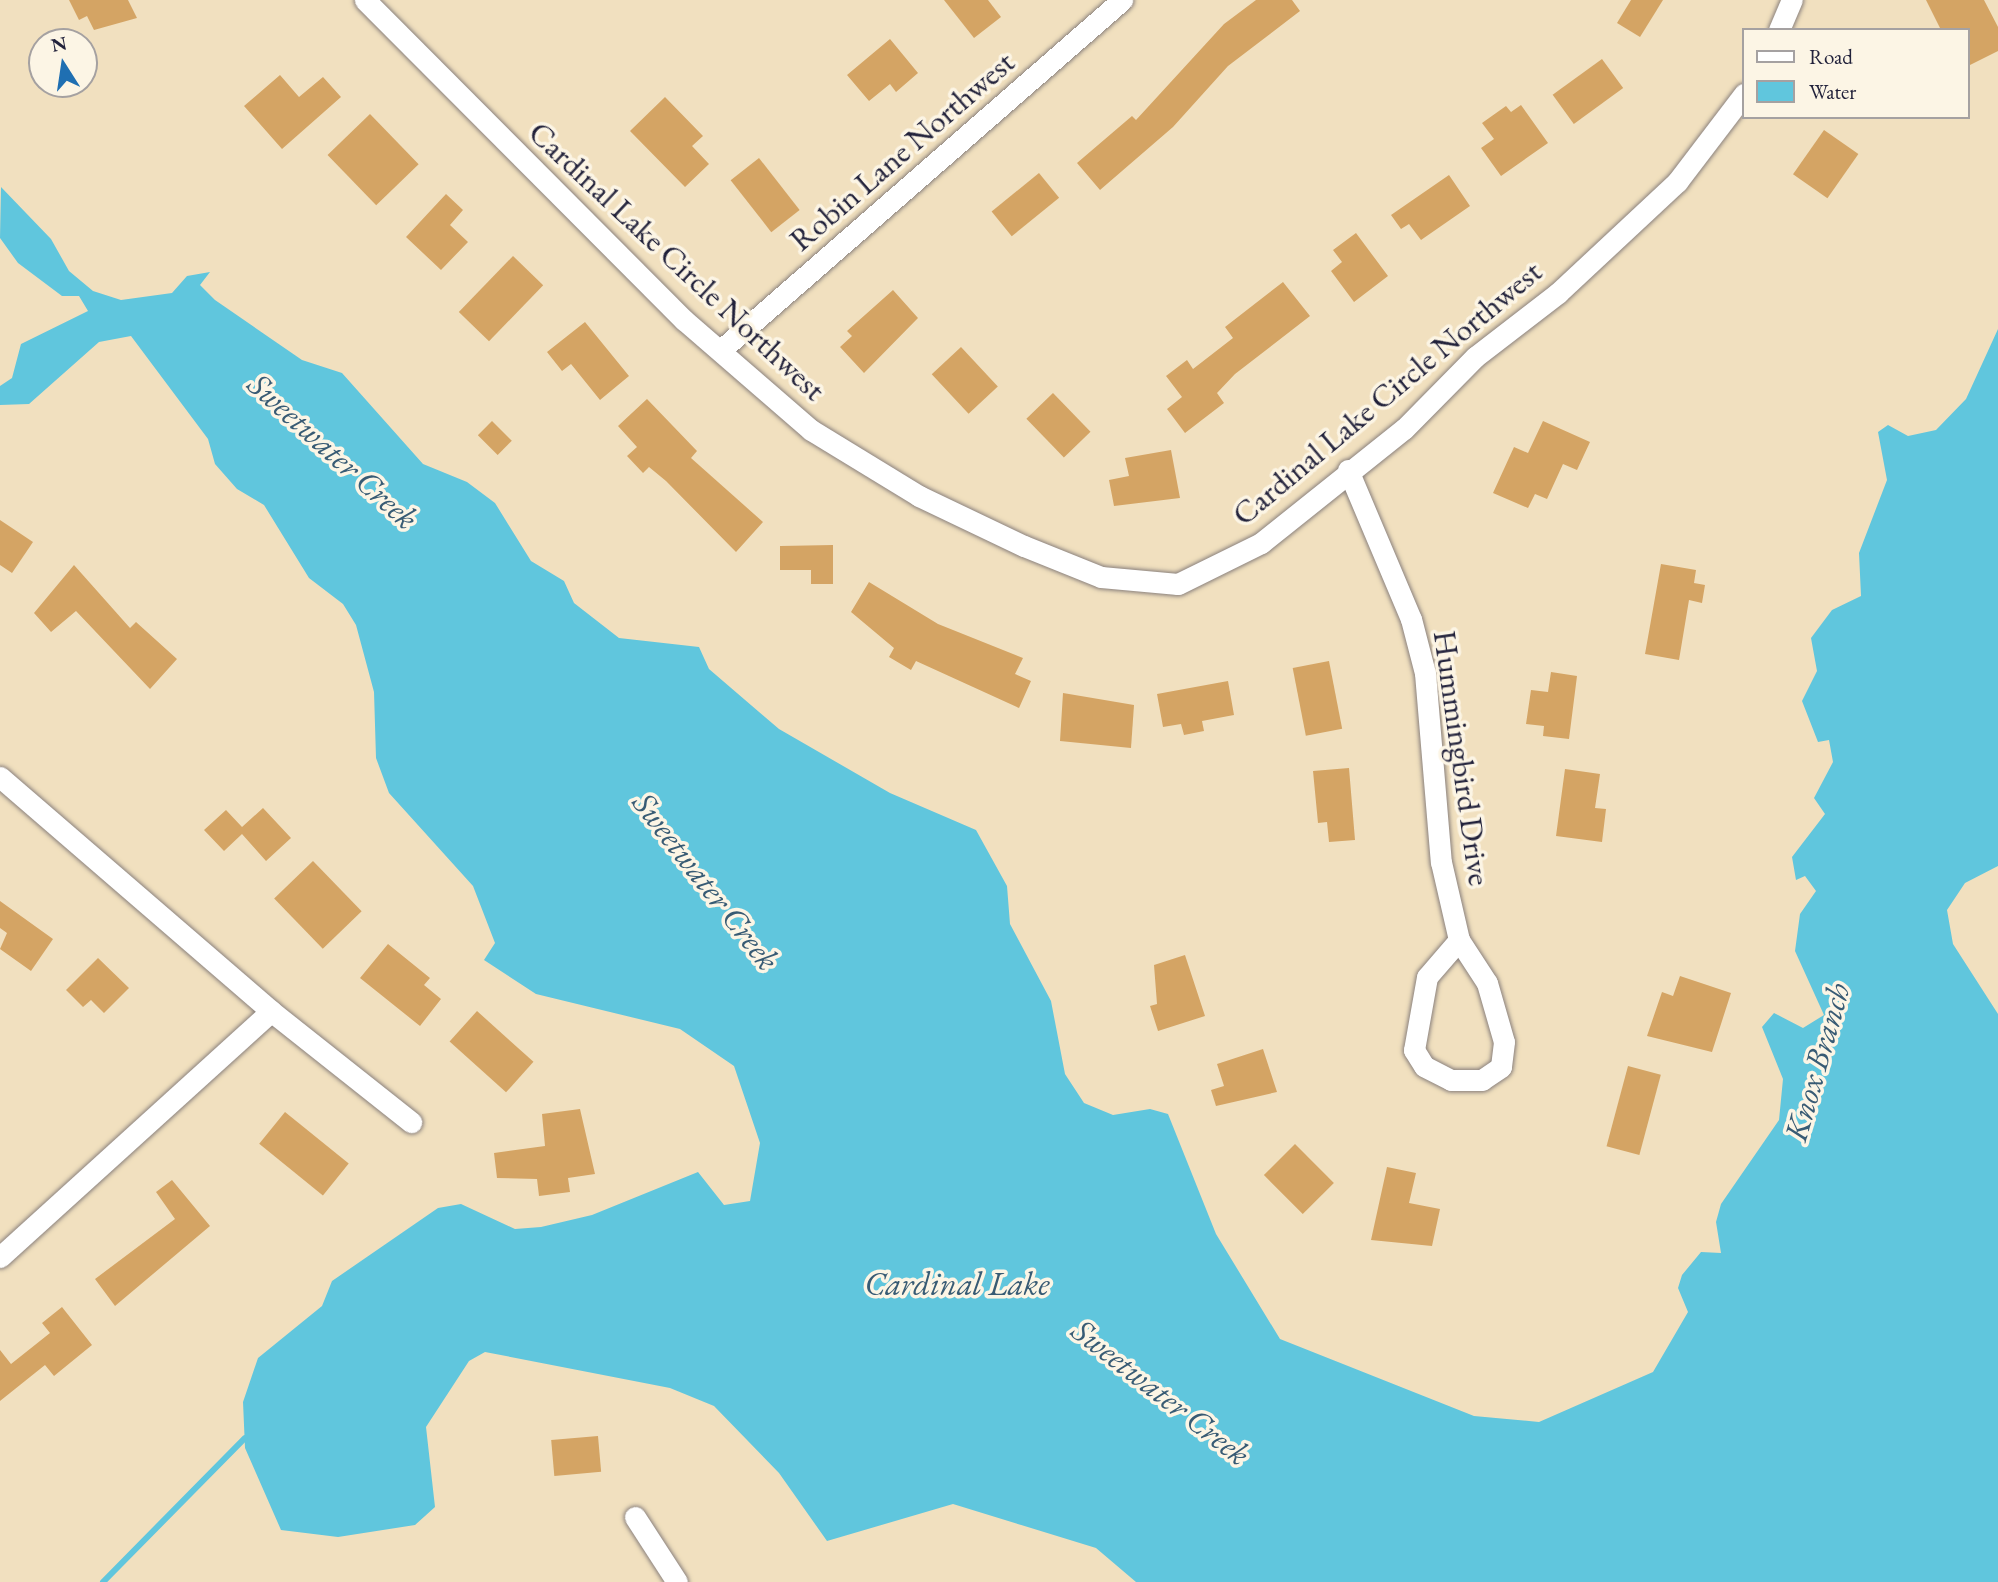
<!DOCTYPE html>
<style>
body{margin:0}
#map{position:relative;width:1998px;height:1582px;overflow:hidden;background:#f1e0bf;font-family:"EB Garamond",serif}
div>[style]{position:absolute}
.water>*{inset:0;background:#60c6dd}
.stream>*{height:6px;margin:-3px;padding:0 3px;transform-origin:3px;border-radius:3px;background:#60c6dd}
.building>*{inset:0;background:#d4a464;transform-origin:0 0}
.roads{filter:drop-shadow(0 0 2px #8a817d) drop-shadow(0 0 2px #8a817d)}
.minor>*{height:21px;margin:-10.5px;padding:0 10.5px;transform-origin:10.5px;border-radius:10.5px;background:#fff}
span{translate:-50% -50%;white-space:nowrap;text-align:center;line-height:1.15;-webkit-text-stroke:7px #fcf5e5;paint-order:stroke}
.street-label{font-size:32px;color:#22223b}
.water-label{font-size:33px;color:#385b74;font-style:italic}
.legend{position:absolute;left:1742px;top:28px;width:228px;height:91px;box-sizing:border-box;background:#fcf5e5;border:2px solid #a5a1a1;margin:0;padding:9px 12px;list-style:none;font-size:21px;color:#22223b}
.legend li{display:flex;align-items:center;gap:14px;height:35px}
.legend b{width:35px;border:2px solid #a5a1a1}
.north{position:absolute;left:28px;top:28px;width:70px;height:70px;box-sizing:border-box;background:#fcf5e5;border:2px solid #a5a1a1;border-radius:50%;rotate:348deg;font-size:19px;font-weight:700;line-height:28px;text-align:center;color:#22223b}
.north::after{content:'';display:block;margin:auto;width:24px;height:32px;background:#1f6fb2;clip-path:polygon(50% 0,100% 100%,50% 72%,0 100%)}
</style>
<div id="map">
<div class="water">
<i style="clip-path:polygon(1px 187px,51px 239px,69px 271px,93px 291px,121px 300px,172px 293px,187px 276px,210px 272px,200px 285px,215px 300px,302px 360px,342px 373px,423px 464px,467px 482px,495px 503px,531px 561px,564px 581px,574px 603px,619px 638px,699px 647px,709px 669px,779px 729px,890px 793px,976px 830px,1007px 886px,1010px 924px,1051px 1001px,1065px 1074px,1084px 1103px,1113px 1115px,1150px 1109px,1168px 1114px,1216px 1234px,1280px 1339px,1474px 1416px,1539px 1422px,1653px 1372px,1688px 1312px,1678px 1288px,1682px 1275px,1701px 1252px,1721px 1253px,1716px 1222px,1721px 1204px,1779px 1120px,1783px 1079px,1762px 1027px,1774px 1013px,1803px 1028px,1824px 1015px,1795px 951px,1800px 914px,1816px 891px,1805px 876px,1796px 880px,1792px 857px,1825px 814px,1814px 798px,1833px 762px,1829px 740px,1818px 742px,1802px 701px,1817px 671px,1811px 638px,1832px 610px,1861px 596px,1859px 553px,1887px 480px,1878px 432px,1888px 425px,1908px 436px,1936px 430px,1966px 399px,1998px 329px,1998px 866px,1965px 883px,1947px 910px,1953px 944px,1998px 1014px,1998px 1582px,1136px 1582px,1096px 1548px,953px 1504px,827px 1541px,779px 1473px,714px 1406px,670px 1388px,485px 1352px,469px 1361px,426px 1427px,435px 1507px,415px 1525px,338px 1537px,281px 1530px,245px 1448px,243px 1402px,258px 1358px,322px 1306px,332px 1281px,438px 1208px,461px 1204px,515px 1229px,541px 1227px,592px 1215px,698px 1172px,724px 1205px,750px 1201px,760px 1143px,734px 1066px,680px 1029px,536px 994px,484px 960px,495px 943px,473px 886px,389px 793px,376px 758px,374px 692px,356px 625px,343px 604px,309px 578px,264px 505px,237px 489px,215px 464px,208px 439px,131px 336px,99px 342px,29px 404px,0 405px,0 386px,12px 378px,21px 344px,88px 311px,79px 296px,62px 296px,18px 263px,0 238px)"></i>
</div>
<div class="stream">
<i style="left:103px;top:1582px;width:202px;rotate:-45.4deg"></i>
</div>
<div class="building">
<i style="clip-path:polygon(69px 0,128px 0,137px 18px,94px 30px,87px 16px,79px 20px)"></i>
<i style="clip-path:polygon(944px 0,988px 0,1001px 17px,974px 38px)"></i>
<i style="clip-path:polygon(1256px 0,1292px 0,1300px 11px,1228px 66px,1173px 127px,1100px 190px,1077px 163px,1132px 116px,1136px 120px,1224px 24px)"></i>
<i style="clip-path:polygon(1631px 0,1663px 0,1640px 37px,1617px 23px)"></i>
<i style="clip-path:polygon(1926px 0,1984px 0,1998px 27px,1998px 51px,1968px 66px,1968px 30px,1941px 30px)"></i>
<i style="clip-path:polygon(890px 39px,918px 73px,896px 92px,890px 84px,869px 101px,847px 75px)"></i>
<i style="left:1602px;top:59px;width:36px;height:61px;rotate:54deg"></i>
<i style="clip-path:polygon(280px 75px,299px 97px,323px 77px,341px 97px,282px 149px,244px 106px)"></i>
<i style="clip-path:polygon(665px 97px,703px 136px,692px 146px,709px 164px,685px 187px,630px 131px)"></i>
<i style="clip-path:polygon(1521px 105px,1548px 143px,1501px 176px,1481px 148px,1494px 139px,1482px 123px,1506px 106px,1511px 112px)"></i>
<i style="left:370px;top:114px;width:70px;height:59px;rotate:46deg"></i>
<i style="left:1824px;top:130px;width:42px;height:54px;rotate:35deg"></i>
<i style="left:759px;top:158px;width:66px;height:36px;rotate:52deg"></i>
<i style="left:1039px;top:173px;width:32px;height:61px;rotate:51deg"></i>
<i style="clip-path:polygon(1449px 175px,1470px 206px,1421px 240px,1409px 224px,1401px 229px,1391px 215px)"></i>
<i style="clip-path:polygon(446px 194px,463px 210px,450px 225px,468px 242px,441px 270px,406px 237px)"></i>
<i style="clip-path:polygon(1356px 233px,1388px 276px,1354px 302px,1331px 271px,1342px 262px,1333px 250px)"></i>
<i style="left:513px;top:256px;width:42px;height:78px;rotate:44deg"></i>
<i style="clip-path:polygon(1283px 282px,1310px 316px,1235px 374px,1217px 393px,1224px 403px,1185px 433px,1167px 409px,1182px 397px,1166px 376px,1187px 360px,1193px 369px,1233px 338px,1225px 327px)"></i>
<i style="clip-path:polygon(893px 290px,918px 318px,864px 373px,840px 347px,852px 336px,847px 331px)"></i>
<i style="clip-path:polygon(585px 322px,629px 376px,600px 400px,571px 364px,562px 371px,547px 352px)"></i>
<i style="left:961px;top:347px;width:54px;height:40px;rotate:47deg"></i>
<i style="left:1053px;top:393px;width:54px;height:37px;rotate:46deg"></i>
<i style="clip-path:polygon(647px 399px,697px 451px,691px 458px,763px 522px,736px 552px,666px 481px,649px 467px,643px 473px,627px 456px,637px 447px,618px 426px)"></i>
<i style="left:492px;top:421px;width:28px;height:20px;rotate:45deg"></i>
<i style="clip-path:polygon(1543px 421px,1590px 442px,1577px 470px,1563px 464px,1547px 499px,1535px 494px,1528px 508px,1493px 493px,1514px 447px,1528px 453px)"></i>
<i style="clip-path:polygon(1171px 450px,1180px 498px,1114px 506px,1109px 480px,1129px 476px,1125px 458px)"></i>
<i style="clip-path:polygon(0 520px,33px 542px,12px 573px,0 565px)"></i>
<i style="clip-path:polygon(833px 545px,833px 584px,811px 584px,811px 570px,780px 570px,780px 546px)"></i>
<i style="clip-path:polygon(1661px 564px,1696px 570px,1694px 583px,1705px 585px,1702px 603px,1689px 600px,1679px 660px,1645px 654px)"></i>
<i style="clip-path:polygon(74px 565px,130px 628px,136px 622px,177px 659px,150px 689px,76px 611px,51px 632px,34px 613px)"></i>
<i style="clip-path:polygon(869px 582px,938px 624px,1023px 658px,1015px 674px,1031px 681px,1019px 708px,916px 661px,911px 670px,889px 657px,894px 648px,851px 612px)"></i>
<i style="left:1329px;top:661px;width:69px;height:37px;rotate:79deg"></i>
<i style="clip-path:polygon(1551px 672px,1577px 676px,1569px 739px,1543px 736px,1544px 726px,1526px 724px,1531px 690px,1548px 692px)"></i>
<i style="clip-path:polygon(1228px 681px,1234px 715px,1202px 721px,1204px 731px,1184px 735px,1181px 724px,1163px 727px,1157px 694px)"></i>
<i style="clip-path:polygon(1063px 693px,1134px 705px,1131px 748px,1060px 741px)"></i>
<i style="clip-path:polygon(1349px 768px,1355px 840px,1329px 842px,1327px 822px,1318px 823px,1313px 771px)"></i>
<i style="clip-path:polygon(1565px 769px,1600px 774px,1595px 808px,1606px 809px,1602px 842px,1556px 836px)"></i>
<i style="clip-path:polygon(263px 808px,291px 838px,266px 861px,242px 834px,224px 851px,204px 830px,226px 810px,242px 827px)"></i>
<i style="left:313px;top:861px;width:70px;height:54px;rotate:46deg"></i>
<i style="clip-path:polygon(0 901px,53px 939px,31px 971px,0 949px,7px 933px,0 928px)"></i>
<i style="clip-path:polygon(388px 944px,430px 978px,424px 985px,441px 999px,420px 1026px,360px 978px)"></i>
<i style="clip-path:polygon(1185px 955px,1205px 1016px,1158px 1031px,1150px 1006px,1157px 1004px,1154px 965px)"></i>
<i style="clip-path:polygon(98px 958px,129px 988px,104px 1013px,91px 1000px,83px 1007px,66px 990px)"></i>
<i style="clip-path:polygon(1680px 976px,1731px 993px,1712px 1052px,1647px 1036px,1662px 992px,1673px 996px)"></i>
<i style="left:477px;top:1011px;width:76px;height:41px;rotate:42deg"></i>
<i style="clip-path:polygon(1263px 1049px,1277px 1092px,1216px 1106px,1211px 1090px,1224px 1086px,1217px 1064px)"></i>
<i style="left:1628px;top:1066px;width:34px;height:83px;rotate:15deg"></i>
<i style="clip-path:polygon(580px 1109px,595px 1174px,568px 1178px,570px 1192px,539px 1196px,537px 1179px,497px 1178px,494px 1153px,545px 1146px,542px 1114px)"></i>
<i style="left:285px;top:1112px;width:82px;height:41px;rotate:39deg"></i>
<i style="left:1295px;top:1144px;width:55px;height:44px;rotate:45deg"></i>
<i style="clip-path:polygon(1387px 1167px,1416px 1173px,1409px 1203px,1440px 1209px,1432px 1246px,1371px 1240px)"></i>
<i style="clip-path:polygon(172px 1180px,210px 1226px,115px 1306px,95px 1279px,175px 1219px,156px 1192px)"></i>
<i style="clip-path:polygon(62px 1307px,92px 1345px,54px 1376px,45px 1365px,0 1401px,0 1350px,11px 1364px,50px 1333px,42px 1323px)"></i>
<i style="left:598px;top:1436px;width:36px;height:47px;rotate:85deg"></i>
</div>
<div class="roads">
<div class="minor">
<i style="left:365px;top:0;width:452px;rotate:45.1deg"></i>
<i style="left:684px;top:320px;width:168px;rotate:40.9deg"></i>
<i style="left:811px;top:430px;width:127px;rotate:31.4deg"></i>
<i style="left:919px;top:496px;width:116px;rotate:25.5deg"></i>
<i style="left:1024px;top:546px;width:83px;rotate:21.9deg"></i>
<i style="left:1101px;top:577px;width:77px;rotate:5.2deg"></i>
<i style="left:1178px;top:584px;width:93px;rotate:-26.3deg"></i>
<i style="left:1261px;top:543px;width:183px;rotate:-38.6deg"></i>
<i style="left:1404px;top:429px;width:101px;rotate:-45.4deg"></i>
<i style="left:1475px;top:357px;width:105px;rotate:-37.6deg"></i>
<i style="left:1558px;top:293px;width:163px;rotate:-43deg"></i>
<i style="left:1677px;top:182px;width:111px;rotate:-52.7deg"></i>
<i style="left:1779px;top:30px;width:33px;rotate:-67deg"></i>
<i style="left:722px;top:349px;width:531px;rotate:-41.1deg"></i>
<i style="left:1348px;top:470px;width:162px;rotate:67.1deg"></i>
<i style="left:1411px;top:619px;width:56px;rotate:75.5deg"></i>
<i style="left:1425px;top:673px;width:190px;rotate:85.2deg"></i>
<i style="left:1441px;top:862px;width:80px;rotate:77deg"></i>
<i style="left:1459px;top:940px;width:51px;rotate:56.9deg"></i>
<i style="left:1487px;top:983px;width:61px;rotate:73.9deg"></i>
<i style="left:1504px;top:1042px;width:25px;rotate:97deg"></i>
<i style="left:1501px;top:1067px;width:23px;rotate:146deg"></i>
<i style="left:1482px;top:1080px;width:31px;rotate:180deg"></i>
<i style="left:1451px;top:1080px;width:30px;rotate:-153deg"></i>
<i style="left:1424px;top:1066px;width:19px;rotate:-122deg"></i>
<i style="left:1414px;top:1050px;width:74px;rotate:-79.9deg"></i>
<i style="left:1427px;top:977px;width:49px;rotate:-49.1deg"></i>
<i style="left:0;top:777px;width:358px;rotate:40.8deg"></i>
<i style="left:271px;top:1011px;width:179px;rotate:38.4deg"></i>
<i style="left:0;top:1257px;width:366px;rotate:-42.2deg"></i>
<i style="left:635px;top:1517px;width:77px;rotate:57.1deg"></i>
</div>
</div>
<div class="street-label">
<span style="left:902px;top:151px;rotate:-41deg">Robin Lane Northwest</span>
<span style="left:677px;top:261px;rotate:43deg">Cardinal Lake Circle Northwest</span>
<span style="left:1387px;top:393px;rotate:-40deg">Cardinal Lake Circle Northwest</span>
<span style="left:1462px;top:758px;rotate:82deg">Hummingbird Drive</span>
</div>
<div class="water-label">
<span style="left:333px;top:451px;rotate:42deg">Sweetwater Creek</span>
<span style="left:706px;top:881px;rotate:52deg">Sweetwater Creek</span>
<span style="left:1817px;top:1062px;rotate:-74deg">Knox Branch</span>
<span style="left:957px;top:1284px">Cardinal Lake</span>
<span style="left:1161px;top:1392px;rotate:38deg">Sweetwater Creek</span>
</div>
<ul class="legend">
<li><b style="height:9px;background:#fff"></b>Road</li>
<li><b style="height:19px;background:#60c6dd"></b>Water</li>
</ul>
<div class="north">N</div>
</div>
